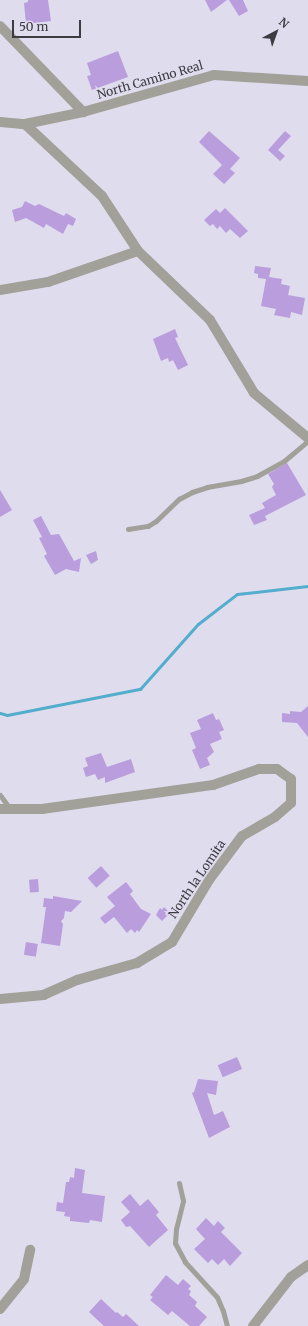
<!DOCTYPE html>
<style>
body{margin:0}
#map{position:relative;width:308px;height:1326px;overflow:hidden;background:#dfdcee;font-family:Merriweather,serif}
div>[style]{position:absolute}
.stream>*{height:3px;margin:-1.5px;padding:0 1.5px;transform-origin:1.5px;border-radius:1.5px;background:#53adcc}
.building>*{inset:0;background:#ba9ddd;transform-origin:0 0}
.lane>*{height:5px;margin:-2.5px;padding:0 2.5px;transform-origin:2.5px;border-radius:2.5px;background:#a1a199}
.street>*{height:10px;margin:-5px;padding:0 5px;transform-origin:5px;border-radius:5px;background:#a1a199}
span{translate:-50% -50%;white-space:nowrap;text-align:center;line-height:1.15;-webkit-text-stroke:3.5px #dfdcee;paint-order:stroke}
.street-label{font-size:12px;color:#3d3b42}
.north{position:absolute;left:256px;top:12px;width:40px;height:40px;-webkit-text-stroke:3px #dfdcee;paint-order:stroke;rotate:41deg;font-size:11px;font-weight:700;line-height:16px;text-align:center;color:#3d3b42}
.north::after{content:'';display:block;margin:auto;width:14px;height:18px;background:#3d3b42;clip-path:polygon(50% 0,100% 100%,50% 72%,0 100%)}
.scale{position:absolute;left:12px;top:20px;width:69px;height:18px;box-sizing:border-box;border:2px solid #3d3b42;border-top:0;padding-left:5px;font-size:12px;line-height:14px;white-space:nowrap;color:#3d3b42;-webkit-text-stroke:3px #dfdcee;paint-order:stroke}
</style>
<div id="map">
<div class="stream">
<i style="left:0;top:713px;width:7px;rotate:16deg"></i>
<i style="left:7px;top:715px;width:136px;rotate:-11.1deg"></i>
<i style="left:140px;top:689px;width:87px;rotate:-48.3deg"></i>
<i style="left:198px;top:624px;width:49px;rotate:-37.6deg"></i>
<i style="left:237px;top:594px;width:71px;rotate:-6.4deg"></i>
</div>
<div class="building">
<i style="clip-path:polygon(28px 0,48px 0,51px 21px,26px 24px,24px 3px,28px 2px)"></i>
<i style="clip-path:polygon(205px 0,227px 0,211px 12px)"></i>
<i style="clip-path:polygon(229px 0,243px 0,248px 11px,239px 16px)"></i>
<i style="clip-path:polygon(118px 51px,128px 77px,92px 90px,87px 76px,91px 75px,87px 63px)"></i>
<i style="clip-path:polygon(209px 131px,240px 158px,230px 169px,235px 173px,224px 184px,213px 174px,222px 165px,199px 142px)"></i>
<i style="clip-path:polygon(285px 131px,291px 136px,278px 150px,285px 156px,280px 161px,268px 150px)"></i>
<i style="clip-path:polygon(25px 201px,35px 206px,39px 204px,64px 216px,66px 213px,76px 219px,73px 226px,68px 224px,63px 234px,46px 224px,44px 228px,26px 218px,15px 222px,12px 210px,22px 207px)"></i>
<i style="clip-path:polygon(225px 208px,248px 231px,240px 238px,230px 229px,226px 233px,220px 226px,217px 229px,213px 224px,210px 226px,204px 220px,216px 209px,220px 213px)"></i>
<i style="clip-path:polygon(255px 266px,271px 268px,269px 277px,282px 279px,281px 284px,290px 286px,288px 295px,305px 298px,302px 315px,291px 312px,290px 318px,274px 315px,276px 309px,261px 306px,266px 279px,258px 278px,258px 274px,254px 273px)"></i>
<i style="clip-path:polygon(175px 329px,178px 337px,175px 338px,188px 365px,178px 370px,173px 360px,169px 362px,168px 358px,161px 361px,153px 339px)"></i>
<i style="clip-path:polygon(287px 463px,306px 495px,265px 516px,267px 520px,254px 525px,249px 515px,265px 508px,262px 503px,276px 495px,272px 487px,274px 484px,268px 474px)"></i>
<i style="clip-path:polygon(0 490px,12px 510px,0 517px)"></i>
<i style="clip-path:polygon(41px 516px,51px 535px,59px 534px,74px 561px,81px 558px,79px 572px,66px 569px,55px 575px,44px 556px,47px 554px,39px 538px,42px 537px,33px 520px)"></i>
<i style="clip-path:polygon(96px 551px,98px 560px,91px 564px,86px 555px)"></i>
<i style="clip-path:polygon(308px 706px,308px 737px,297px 723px,282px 722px,282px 713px,290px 714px,290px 711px,301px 712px)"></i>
<i style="clip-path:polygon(213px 713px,216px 720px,219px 719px,224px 730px,219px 732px,222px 739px,210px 744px,214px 752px,207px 758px,210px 765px,200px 769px,192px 750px,196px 748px,190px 733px,201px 729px,197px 720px)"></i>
<i style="clip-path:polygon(101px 753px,107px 767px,131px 759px,135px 772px,105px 783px,105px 777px,98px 780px,95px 774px,86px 777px,83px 768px,88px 766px,85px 758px)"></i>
<i style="left:101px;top:866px;width:13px;height:18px;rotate:48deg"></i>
<i style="left:38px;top:879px;width:13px;height:9px;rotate:86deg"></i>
<i style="clip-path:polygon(126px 882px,133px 891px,130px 894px,141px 909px,151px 914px,139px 932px,137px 930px,135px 933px,131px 929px,127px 933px,114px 917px,105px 924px,100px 918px,115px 906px,107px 897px)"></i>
<i style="clip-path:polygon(53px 896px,82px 901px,71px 912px,65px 911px,64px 918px,61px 921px,63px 924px,60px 946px,41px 943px,46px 907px,43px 907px,44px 898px,53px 899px)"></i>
<i style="clip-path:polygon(164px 907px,170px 913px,162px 921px,156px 915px,160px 908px,162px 910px)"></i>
<i style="left:26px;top:942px;width:12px;height:13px;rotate:9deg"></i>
<i style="left:237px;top:1057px;width:13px;height:21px;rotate:67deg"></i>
<i style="clip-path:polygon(198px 1079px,218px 1081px,216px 1095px,207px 1093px,214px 1115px,223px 1111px,230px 1127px,209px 1138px,192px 1093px,194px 1092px)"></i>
<i style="clip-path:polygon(75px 1168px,85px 1170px,82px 1193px,105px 1196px,102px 1222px,90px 1220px,89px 1223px,70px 1221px,70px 1217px,64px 1216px,65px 1212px,56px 1211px,57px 1202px,63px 1203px,66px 1182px,69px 1182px,70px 1177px,74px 1178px)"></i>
<i style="clip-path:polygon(130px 1194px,140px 1206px,148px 1199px,159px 1212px,156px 1215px,168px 1230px,149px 1247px,130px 1226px,126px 1227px,121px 1220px,130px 1212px,121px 1202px)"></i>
<i style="clip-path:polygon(206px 1218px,214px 1226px,218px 1221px,225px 1228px,221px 1232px,242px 1253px,230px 1266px,224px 1259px,218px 1265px,212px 1259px,208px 1263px,194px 1249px,205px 1239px,196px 1229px)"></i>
<i style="clip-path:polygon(166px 1275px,178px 1285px,183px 1279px,191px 1286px,188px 1289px,191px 1291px,189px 1295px,197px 1302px,195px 1306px,207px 1317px,199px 1326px,190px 1326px,172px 1311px,168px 1315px,150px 1300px,153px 1297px,150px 1295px)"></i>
<i style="clip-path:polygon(101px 1299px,116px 1313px,117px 1312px,123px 1317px,126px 1314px,139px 1326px,104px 1326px,89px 1312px)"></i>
</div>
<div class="lane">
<i style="left:128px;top:529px;width:20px;rotate:-9deg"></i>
<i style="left:148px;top:526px;width:9px;rotate:-32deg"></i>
<i style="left:156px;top:521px;width:32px;rotate:-44deg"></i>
<i style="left:179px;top:499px;width:15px;rotate:-28deg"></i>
<i style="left:192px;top:492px;width:16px;rotate:-18deg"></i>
<i style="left:207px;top:487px;width:35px;rotate:-10deg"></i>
<i style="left:241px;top:481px;width:17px;rotate:-17deg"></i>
<i style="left:257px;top:476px;width:31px;rotate:-29deg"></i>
<i style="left:284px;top:461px;width:31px;rotate:-40deg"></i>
<i style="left:0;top:795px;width:17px;rotate:54deg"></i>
<i style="left:179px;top:1183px;width:18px;rotate:77deg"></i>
<i style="left:183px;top:1201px;width:29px;rotate:104deg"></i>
<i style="left:176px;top:1229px;width:14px;rotate:94deg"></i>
<i style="left:175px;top:1243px;width:21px;rotate:62deg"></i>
<i style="left:185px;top:1262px;width:47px;rotate:47.6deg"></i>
<i style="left:217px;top:1297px;width:15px;rotate:67deg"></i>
<i style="left:223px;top:1311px;width:16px;rotate:75deg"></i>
</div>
<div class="street">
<i style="left:0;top:26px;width:120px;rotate:46deg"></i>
<i style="left:0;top:122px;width:25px;rotate:5deg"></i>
<i style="left:25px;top:124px;width:59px;rotate:-11.7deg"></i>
<i style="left:83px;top:112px;width:136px;rotate:-15.8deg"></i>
<i style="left:214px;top:75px;width:94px;rotate:3.7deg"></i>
<i style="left:25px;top:124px;width:105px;rotate:43.1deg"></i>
<i style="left:102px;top:196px;width:66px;rotate:56.8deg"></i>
<i style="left:138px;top:251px;width:100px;rotate:43.8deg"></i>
<i style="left:210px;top:320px;width:85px;rotate:58.9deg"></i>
<i style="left:254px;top:393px;width:70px;rotate:39.8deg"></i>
<i style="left:0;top:290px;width:49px;rotate:-9.5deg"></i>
<i style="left:48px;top:282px;width:95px;rotate:-19deg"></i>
<i style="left:0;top:809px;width:42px"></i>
<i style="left:42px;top:809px;width:173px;rotate:-8deg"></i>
<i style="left:213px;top:785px;width:49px;rotate:-19.2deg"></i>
<i style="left:259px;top:769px;width:18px"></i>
<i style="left:277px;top:769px;width:17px;rotate:36deg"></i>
<i style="left:291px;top:779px;width:24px;rotate:90deg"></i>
<i style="left:291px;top:803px;width:21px;rotate:139deg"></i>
<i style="left:275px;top:817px;width:38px;rotate:150deg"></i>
<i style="left:242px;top:836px;width:55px;rotate:126.9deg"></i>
<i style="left:209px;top:880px;width:72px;rotate:120.8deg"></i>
<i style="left:172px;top:942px;width:41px;rotate:149deg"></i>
<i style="left:137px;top:963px;width:62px;rotate:164.2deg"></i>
<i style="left:77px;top:980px;width:36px;rotate:156deg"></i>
<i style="left:44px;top:995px;width:44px;rotate:174.8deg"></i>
<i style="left:0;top:1309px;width:38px;rotate:-51deg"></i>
<i style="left:24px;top:1279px;width:30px;rotate:-78deg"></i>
<i style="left:253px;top:1326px;width:62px;rotate:-52.2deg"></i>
<i style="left:291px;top:1277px;width:21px;rotate:-35deg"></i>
</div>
<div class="street-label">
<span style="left:150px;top:80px;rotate:-16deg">North Camino Real</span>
<span style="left:197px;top:879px;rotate:-56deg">North la Lomita</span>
</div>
<div class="north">N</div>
<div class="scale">50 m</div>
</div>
